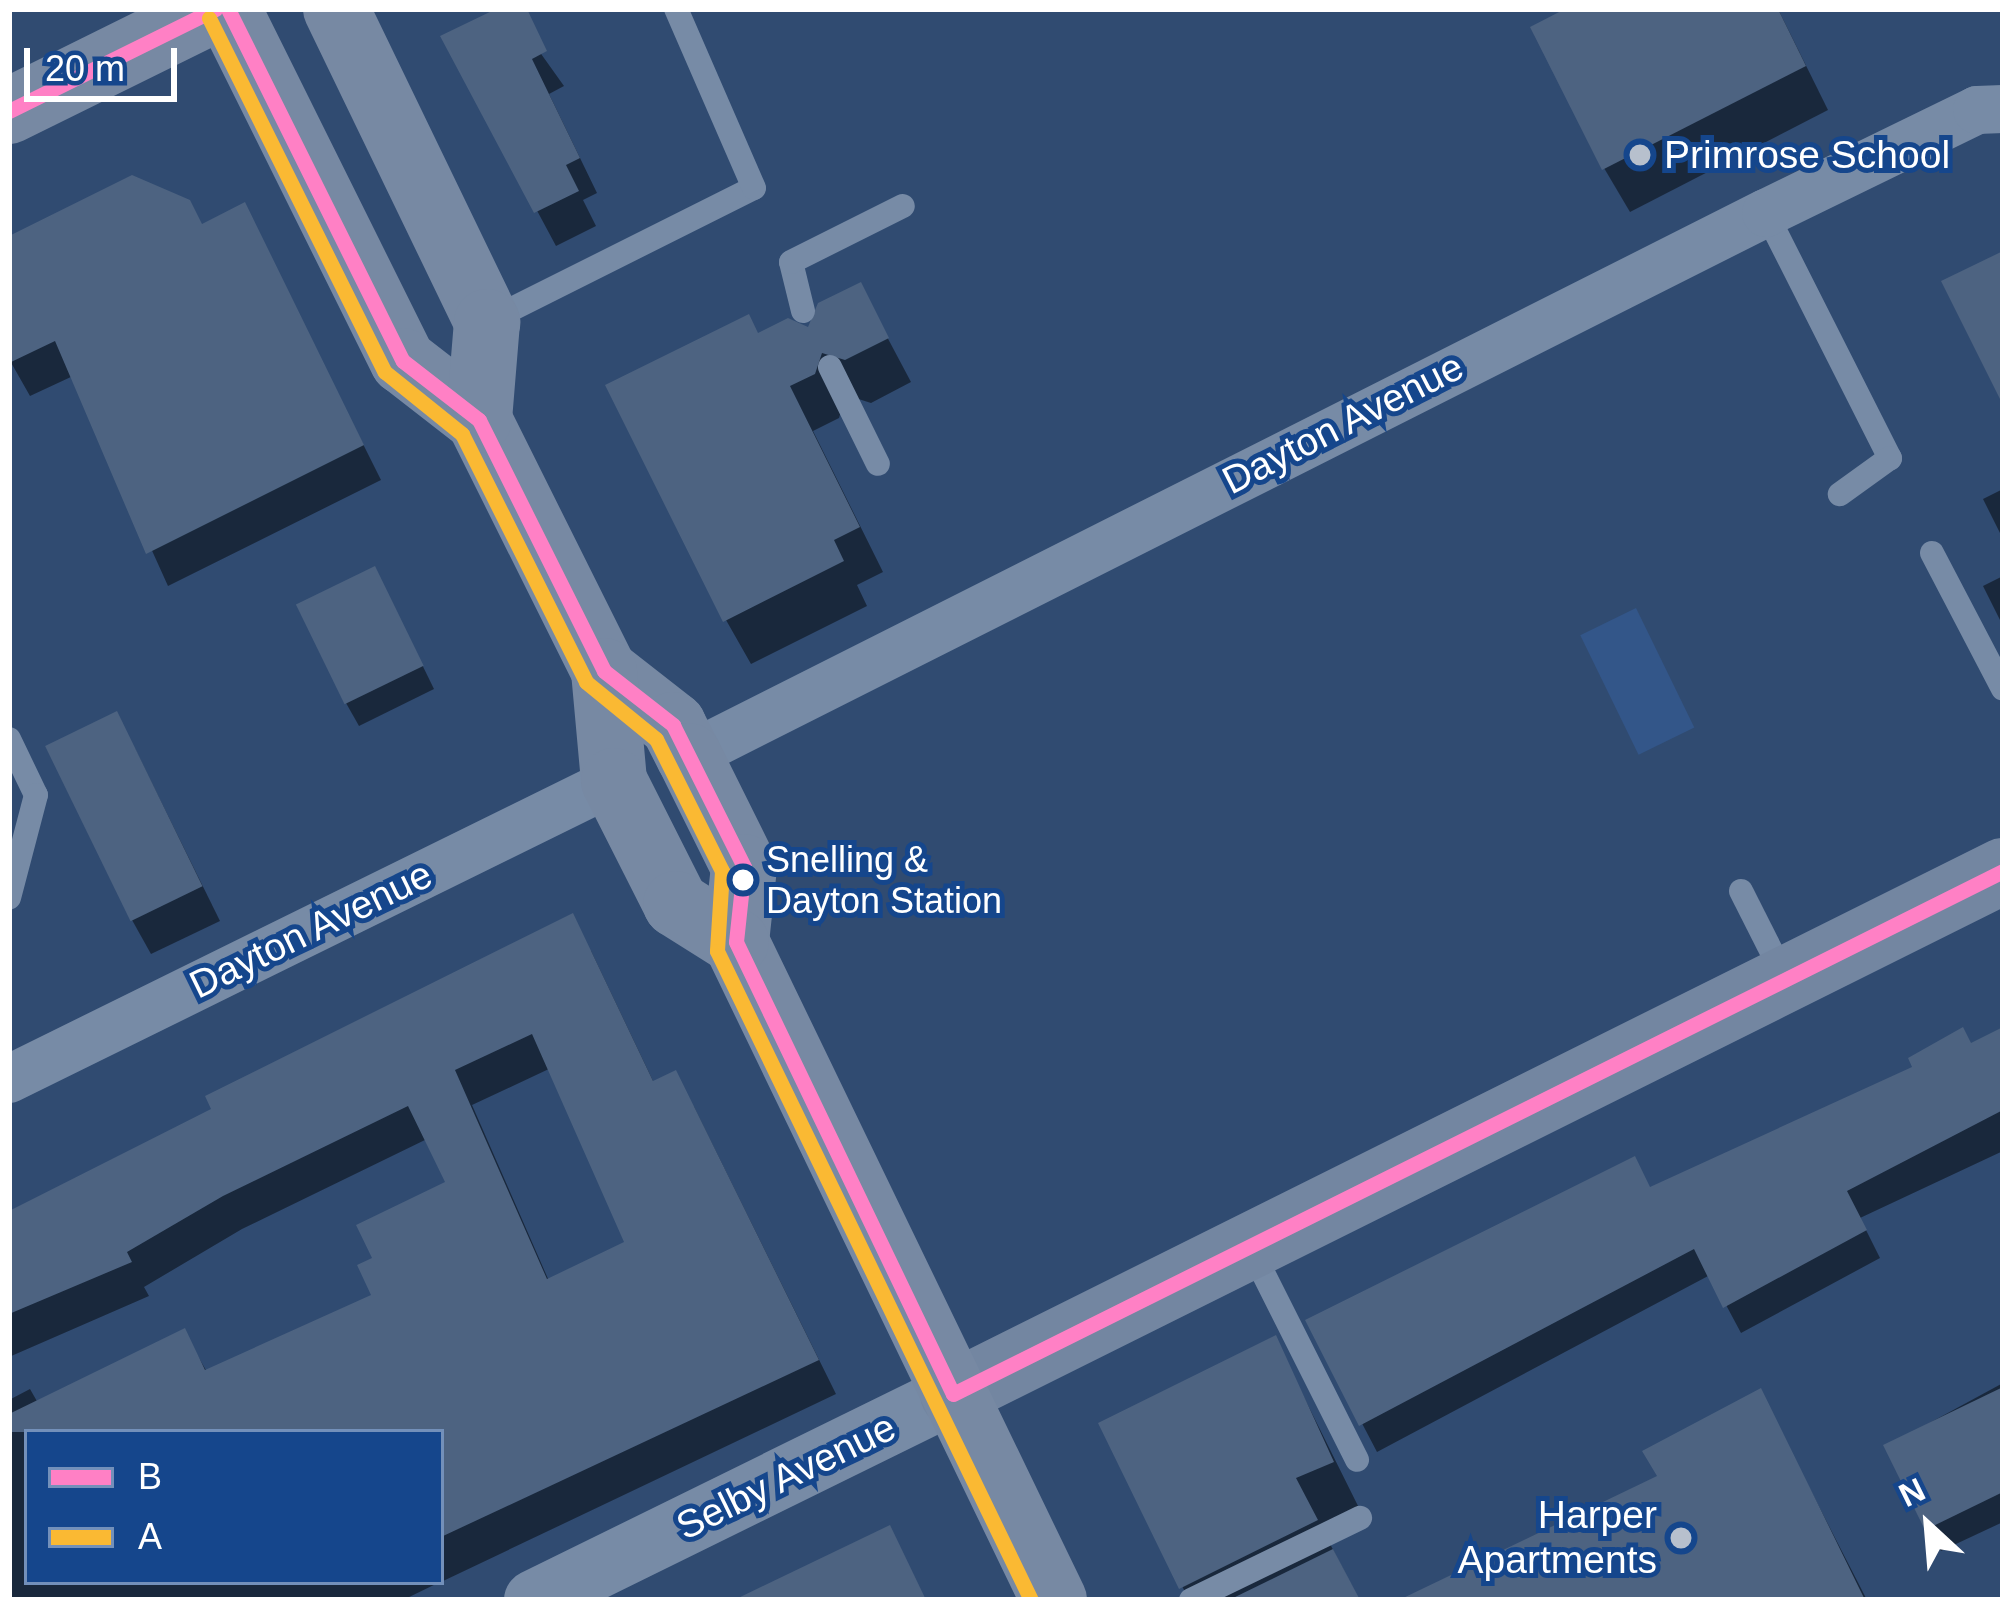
<!DOCTYPE html>
<style>
body{margin:0}
#map{position:relative;width:2012px;height:1609px;overflow:hidden;background:#304b71;font-family:Helvetica,sans-serif}
div>[style]{position:absolute}
.water>*{inset:0;background:#335689;transform-origin:0 0}
.shadow>*{inset:0;background:#0007}
.building>*{inset:0;background:#4d6381;transform-origin:0 0}
.service>*{height:24px;margin:-12px;padding:0 12px;transform-origin:12px;border-radius:12px;background:#778ba6}
.minor>*{height:48px;margin:-24px;padding:0 24px;transform-origin:24px;border-radius:24px;background:#778ba6}
.tertiary>*{height:60px;margin:-30px;padding:0 30px;transform-origin:30px;border-radius:30px;background:#778ba6}
.secondary>*{height:66px;margin:-33px;padding:0 33px;transform-origin:33px;border-radius:33px;background:#7386a1}
.primary>*{height:66px;margin:-33px;padding:0 33px;transform-origin:33px;border-radius:33px;background:#7789a3}
.bus-1>*{height:15px;margin:-7.5px;padding:0 7.5px;transform-origin:7.5px;border-radius:7.5px;background:#ff80c5}
.bus-2>*{height:15px;margin:-7.5px;padding:0 7.5px;transform-origin:7.5px;border-radius:7.5px;background:#fab933}
.dots>*{width:33px;height:33px;translate:-50% -50%;box-sizing:border-box;border:6px solid #15468c;border-radius:50%}
span{translate:-50% -50%;white-space:nowrap;text-align:center;line-height:1.15;-webkit-text-stroke:10px #15468c;paint-order:stroke}
.bus-label{font-size:36px;color:#fff}
.left{translate:0 -50%;text-align:left}
.poi-label{font-size:39px;color:#fff}
.right{translate:-100% -50%;text-align:right}
.street-label{font-size:39px;color:#fff}
.frame{position:absolute;inset:0;border:12px solid #fff;pointer-events:none}
.legend{position:absolute;left:24px;top:1429px;width:420px;height:156px;box-sizing:border-box;background:#15468c;border:3px solid #7390ba;margin:0;padding:15px 21px;list-style:none;font-size:36px;color:#fff}
.legend li{display:flex;align-items:center;gap:24px;height:60px}
.legend b{width:60px;border:3px solid #7390ba}
.north{position:absolute;left:1868px;top:1465px;width:120px;height:120px;-webkit-text-stroke:9px #15468c;paint-order:stroke;rotate:334deg;font-size:33px;font-weight:700;line-height:48px;text-align:center;color:#fff}
.north::after{content:'';display:block;margin:auto;width:42px;height:54px;background:#fff;clip-path:polygon(50% 0,100% 100%,50% 72%,0 100%)}
.scale{position:absolute;left:24px;top:48px;width:153px;height:54px;box-sizing:border-box;border:6px solid #fff;border-top:0;padding-left:15px;font-size:36px;line-height:42px;white-space:nowrap;color:#fff;-webkit-text-stroke:9px #15468c;paint-order:stroke}
</style>
<div id="map">
<div class="water">
<i style="left:1636px;top:608px;width:133px;height:62px;rotate:64deg"></i>
</div>
<div class="shadow">
<i style="clip-path:polygon(509px 9px,564px 86px,549px 94px,597px 193px,583px 200px,596px 226px,556px 246px,444px 37px)"></i>
<i style="clip-path:polygon(1572px 9px,1778px 9px,1828px 110px,1630px 212px,1604px 168px)"></i>
<i style="clip-path:polygon(244px 206px,381px 480px,168px 586px,73px 376px,30px 396px,9px 359px,9px 240px,202px 227px)"></i>
<i style="clip-path:polygon(860px 286px,911px 382px,871px 403px,846px 395px,839px 418px,813px 431px,883px 572px,857px 585px,867px 606px,751px 664px,726px 620px,758px 336px,810px 331px)"></i>
<i style="clip-path:polygon(2003px 489px,2003px 539px,1983px 499px)"></i>
<i style="clip-path:polygon(2003px 576px,2003px 626px,1983px 586px)"></i>
<i style="clip-path:polygon(387px 593px,434px 689px,359px 726px,346px 703px)"></i>
<i style="clip-path:polygon(135px 749px,220px 921px,151px 954px,132px 920px)"></i>
<i style="clip-path:polygon(evenodd,591px 951px,654px 1083px,694px 1107px,836px 1394px,441px 1582px,441px 1432px,27px 1432px,27px 1582px,440px 1582px,403px 1600px,9px 1600px,9px 1400px,30px 1389px,38px 1403px,184px 1332px,207px 1372px,375px 1296px,376px 1259px,449px 1184px,427px 1139px,242px 1229px,144px 1287px,149px 1296px,9px 1357px,9px 1214px,591px 951px,551px 1068px,628px 1243px,549px 1281px,472px 1105px,551px 1068px)"></i>
<i style="clip-path:polygon(2003px 1030px,2003px 1151px,1860px 1218px,1880px 1258px,1741px 1333px,1710px 1275px,1377px 1452px,1309px 1322px,1650px 1190px)"></i>
<i style="clip-path:polygon(1275px 1339px,1366px 1522px,1327px 1538px,1359px 1600px,1189px 1600px,1102px 1425px)"></i>
<i style="clip-path:polygon(2003px 1383px,2003px 1522px,1941px 1551px,1887px 1446px)"></i>
<i style="clip-path:polygon(1760px 1392px,1867px 1600px,1406px 1600px,1661px 1477px)"></i>
</div>
<div class="building">
<i style="clip-path:polygon(496px 9px,527px 9px,547px 51px,532px 59px,580px 158px,566px 165px,579px 191px,534px 213px,440px 36px)"></i>
<i style="clip-path:polygon(1565px 9px,1778px 9px,1806px 66px,1602px 170px,1530px 27px)"></i>
<i style="clip-path:polygon(132px 175px,190px 200px,202px 224px,245px 202px,364px 445px,146px 554px,55px 341px,9px 363px,9px 236px)"></i>
<i style="clip-path:polygon(2003px 251px,2003px 405px,1941px 281px)"></i>
<i style="clip-path:polygon(861px 282px,889px 338px,845px 360px,822px 353px,815px 374px,790px 386px,860px 527px,834px 540px,844px 561px,723px 622px,605px 385px,749px 314px,758px 333px,788px 318px,808px 327px,818px 303px)"></i>
<i style="left:375px;top:566px;width:111px;height:88px;rotate:64deg"></i>
<i style="left:117px;top:711px;width:195px;height:80px;rotate:64deg"></i>
<i style="clip-path:polygon(evenodd,573px 913px,653px 1081px,676px 1070px,819px 1360px,441px 1537px,441px 1432px,9px 1432px,9px 1414px,185px 1328px,205px 1370px,371px 1295px,357px 1265px,372px 1258px,356px 1225px,445px 1182px,408px 1106px,223px 1196px,127px 1252px,132px 1262px,9px 1314px,9px 1211px,211px 1109px,205px 1096px,573px 913px,532px 1034px,624px 1242px,547px 1279px,455px 1070px,532px 1034px)"></i>
<i style="clip-path:polygon(1963px 1027px,1971px 1043px,2003px 1027px,2003px 1110px,1847px 1191px,1867px 1230px,1723px 1308px,1694px 1249px,1359px 1426px,1305px 1320px,1635px 1156px,1650px 1187px,1912px 1067px,1908px 1058px)"></i>
<i style="clip-path:polygon(1276px 1335px,1334px 1462px,1296px 1478px,1318px 1520px,1179px 1589px,1098px 1423px)"></i>
<i style="clip-path:polygon(2003px 1387px,2003px 1492px,1925px 1530px,1883px 1445px)"></i>
<i style="clip-path:polygon(1761px 1388px,1865px 1600px,1399px 1600px,1657px 1476px,1642px 1451px)"></i>
<i style="clip-path:polygon(890px 1525px,926px 1600px,734px 1600px)"></i>
<i style="clip-path:polygon(1333px 1549px,1360px 1600px,1229px 1600px)"></i>
</div>
<div class="service">
<i style="left:1766px;top:213px;width:275px;rotate:63.2deg"></i>
<i style="left:1890px;top:458px;width:62px;rotate:144.2deg"></i>
<i style="left:803px;top:311px;width:50px;rotate:-103.8deg"></i>
<i style="left:791px;top:262px;width:125px;rotate:-26.6deg"></i>
<i style="left:488px;top:321px;width:297px;rotate:-26.6deg"></i>
<i style="left:754px;top:188px;width:195px;rotate:-113.5deg"></i>
<i style="left:830px;top:367px;width:108px;rotate:63.7deg"></i>
<i style="left:1932px;top:553px;width:153px;rotate:62.4deg"></i>
<i style="left:9px;top:739px;width:62px;rotate:64.3deg"></i>
<i style="left:36px;top:795px;width:106px;rotate:104.7deg"></i>
<i style="left:1741px;top:891px;width:97px;rotate:63.2deg"></i>
<i style="left:1251px;top:1249px;width:236px;rotate:63.3deg"></i>
<i style="left:1191px;top:1600px;width:188px;rotate:-25.9deg"></i>
</div>
<div class="minor">
<i style="left:689px;top:756px;width:1206px;rotate:-26.76deg"></i>
<i style="left:1766px;top:213px;width:235px;rotate:-26deg"></i>
<i style="left:1977px;top:110px;width:26px;rotate:-2deg"></i>
<i style="left:9px;top:1079px;width:674px;rotate:-26.22deg"></i>
</div>
<div class="tertiary">
<i style="left:534px;top:1600px;width:467px;rotate:-26.2deg"></i>
</div>
<div class="secondary">
<i style="left:953px;top:1394px;width:1173px;rotate:-26.48deg"></i>
</div>
<div class="primary">
<i style="left:228px;top:9px;width:393px;rotate:63.6deg"></i>
<i style="left:403px;top:361px;width:96px;rotate:37.8deg"></i>
<i style="left:479px;top:420px;width:280px;rotate:63.5deg"></i>
<i style="left:604px;top:671px;width:88px;rotate:38deg"></i>
<i style="left:673px;top:725px;width:35px;rotate:63deg"></i>
<i style="left:689px;top:756px;width:124px;rotate:63.6deg"></i>
<i style="left:744px;top:867px;width:75px;rotate:96.1deg"></i>
<i style="left:736px;top:942px;width:731px;rotate:64.21deg"></i>
<i style="left:336px;top:9px;width:348px;rotate:64.2deg"></i>
<i style="left:487px;top:322px;width:98px;rotate:94.7deg"></i>
<i style="left:9px;top:111px;width:230px;rotate:-26.3deg"></i>
<i style="left:604px;top:671px;width:110px;rotate:84.8deg"></i>
<i style="left:614px;top:781px;width:138px;rotate:63.2deg"></i>
<i style="left:676px;top:904px;width:71px;rotate:32.3deg"></i>
</div>
<div class="bus-1">
<i style="left:228px;top:9px;width:393px;rotate:63.6deg"></i>
<i style="left:403px;top:361px;width:96px;rotate:37.8deg"></i>
<i style="left:479px;top:420px;width:280px;rotate:63.5deg"></i>
<i style="left:604px;top:671px;width:88px;rotate:38deg"></i>
<i style="left:673px;top:725px;width:159px;rotate:63.4deg"></i>
<i style="left:744px;top:867px;width:75px;rotate:96.1deg"></i>
<i style="left:736px;top:942px;width:501px;rotate:64.35deg"></i>
<i style="left:9px;top:111px;width:230px;rotate:-26.3deg"></i>
<i style="left:953px;top:1394px;width:1173px;rotate:-26.48deg"></i>
</div>
<div class="bus-2">
<i style="left:209px;top:18px;width:395px;rotate:63.6deg"></i>
<i style="left:385px;top:372px;width:99px;rotate:38.8deg"></i>
<i style="left:462px;top:434px;width:277px;rotate:63.4deg"></i>
<i style="left:586px;top:682px;width:90px;rotate:39.2deg"></i>
<i style="left:656px;top:739px;width:148px;rotate:63.4deg"></i>
<i style="left:722px;top:871px;width:80px;rotate:93.6deg"></i>
<i style="left:717px;top:951px;width:721px;rotate:64.18deg"></i>
</div>
<div class="dots">
<i style="left:1640px;top:155px;background:#b7c0cd"></i>
<i style="left:743px;top:880px;background:#fff"></i>
<i style="left:1681px;top:1538px;background:#b7c0cd"></i>
</div>
<div class="bus-label">
<span class="left" style="left:766px;top:880px">Snelling &amp;<br>Dayton Station</span>
</div>
<div class="poi-label">
<span class="left" style="left:1664px;top:155px">Primrose School</span>
<span class="right" style="left:1657px;top:1538px">Harper<br>Apartments</span>
</div>
<div class="street-label">
<span style="left:1343px;top:424px;rotate:-27deg">Dayton Avenue</span>
<span style="left:311px;top:930px;rotate:-26deg">Dayton Avenue</span>
<span style="left:786px;top:1477px;rotate:-26deg">Selby Avenue</span>
</div>
<div class="frame"></div>
<ul class="legend">
<li><b style="height:15px;background:#ff80c5"></b>B</li>
<li><b style="height:15px;background:#fab933"></b>A</li>
</ul>
<div class="north">N</div>
<div class="scale">20 m</div>
</div>
